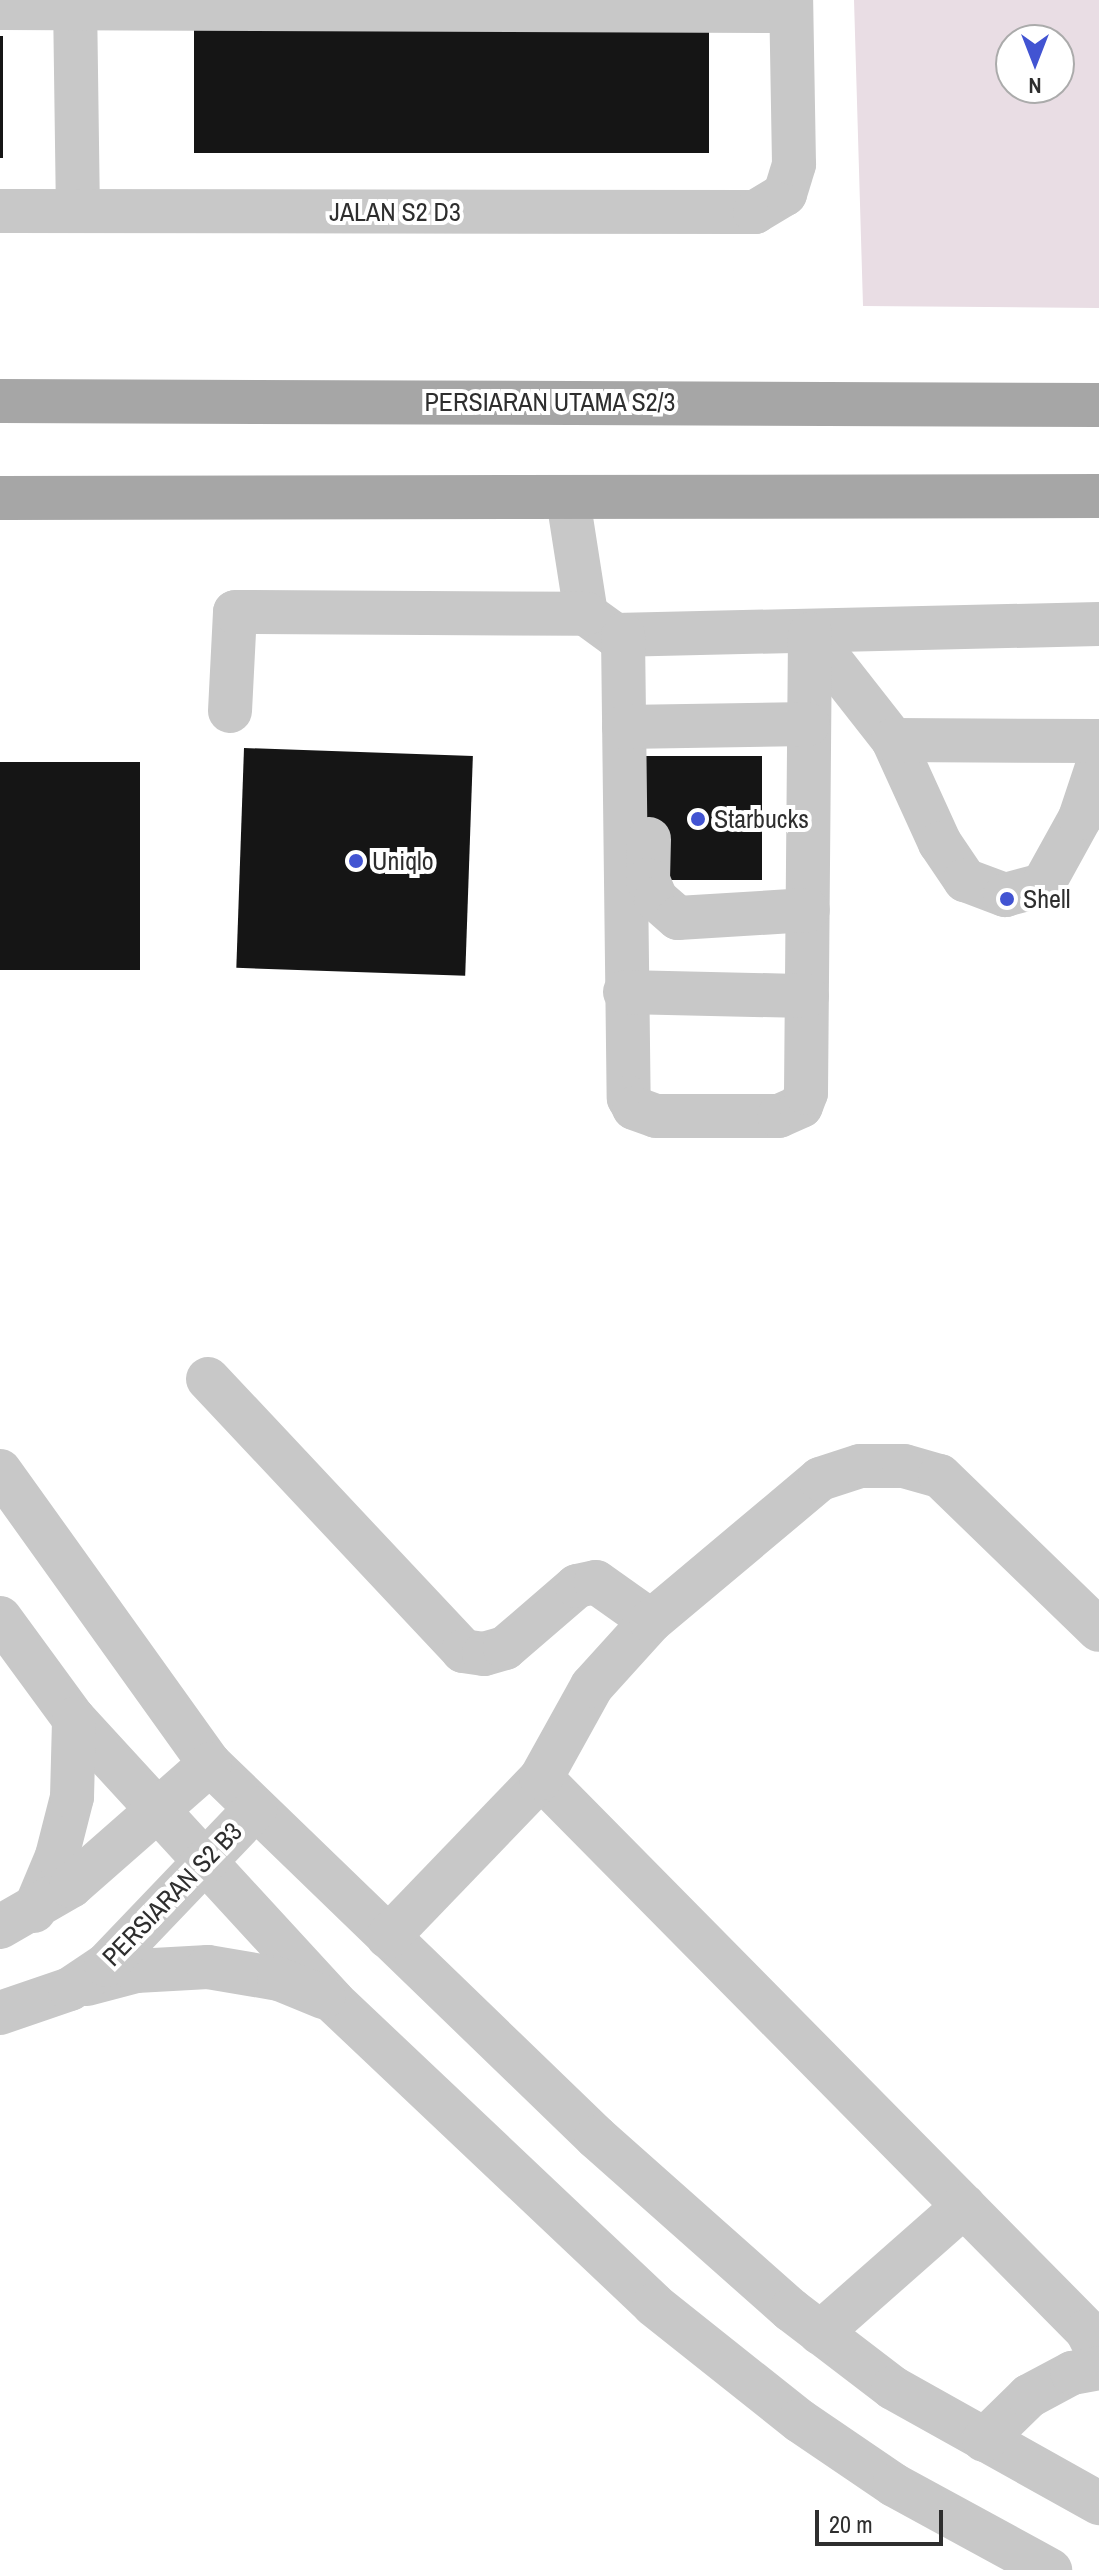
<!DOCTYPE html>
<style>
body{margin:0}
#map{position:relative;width:1099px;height:2570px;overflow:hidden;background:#fff;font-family:"Archivo Narrow",sans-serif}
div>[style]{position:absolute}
.green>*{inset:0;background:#e9dde4}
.building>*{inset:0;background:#151515;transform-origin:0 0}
.minor>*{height:44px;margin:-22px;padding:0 22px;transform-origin:22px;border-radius:22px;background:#c8c8c8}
.major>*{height:44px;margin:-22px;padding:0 22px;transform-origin:22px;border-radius:22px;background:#a6a6a6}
.dots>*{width:22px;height:22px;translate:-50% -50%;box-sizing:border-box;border:4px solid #fff;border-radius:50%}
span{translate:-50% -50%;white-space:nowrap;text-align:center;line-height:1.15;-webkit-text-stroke:8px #fff;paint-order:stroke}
.street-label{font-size:26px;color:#2e2e2e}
.poi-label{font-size:26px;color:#2e2e2e}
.left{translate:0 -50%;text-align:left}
.north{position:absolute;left:995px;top:24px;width:80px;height:80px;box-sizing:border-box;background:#fff;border:2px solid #ababab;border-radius:50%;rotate:180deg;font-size:22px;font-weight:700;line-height:32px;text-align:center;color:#2e2e2e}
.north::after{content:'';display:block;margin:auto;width:28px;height:36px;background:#4254d2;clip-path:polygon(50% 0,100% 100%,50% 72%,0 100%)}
.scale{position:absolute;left:815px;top:2510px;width:128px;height:36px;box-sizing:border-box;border:4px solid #2e2e2e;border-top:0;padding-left:10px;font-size:24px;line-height:28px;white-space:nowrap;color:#2e2e2e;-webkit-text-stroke:6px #fff;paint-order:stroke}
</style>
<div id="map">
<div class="green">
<i style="clip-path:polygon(evenodd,854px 0,1099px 0,1099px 308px,863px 306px,854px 0,1011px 40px,1059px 40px,1059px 88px,1011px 88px,1011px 40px)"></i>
</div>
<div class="building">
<i style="left:194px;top:30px;width:515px;height:123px"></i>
<i style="left:0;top:36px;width:3px;height:122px"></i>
<i style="left:244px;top:748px;width:229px;height:220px;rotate:2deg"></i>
<i style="left:634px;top:756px;width:128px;height:124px"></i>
<i style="left:0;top:762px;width:140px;height:208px"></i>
</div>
<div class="minor">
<i style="left:75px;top:0;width:211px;rotate:89.2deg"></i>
<i style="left:0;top:8px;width:791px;rotate:0.22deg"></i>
<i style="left:0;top:211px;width:755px;rotate:0.08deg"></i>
<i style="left:755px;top:212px;width:35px;rotate:-31deg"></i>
<i style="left:785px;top:194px;width:31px;rotate:-73deg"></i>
<i style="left:794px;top:164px;width:164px;rotate:-91deg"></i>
<i style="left:568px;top:499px;width:116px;rotate:81.1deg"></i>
<i style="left:586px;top:614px;width:36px;rotate:36deg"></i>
<i style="left:615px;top:635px;width:484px;rotate:-1.3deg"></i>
<i style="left:810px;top:634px;width:135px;rotate:51.9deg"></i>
<i style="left:893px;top:740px;width:113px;rotate:65.5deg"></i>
<i style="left:940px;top:843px;width:45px;rotate:56deg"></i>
<i style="left:965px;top:880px;width:43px;rotate:20.6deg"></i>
<i style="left:1005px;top:895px;width:39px;rotate:-15deg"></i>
<i style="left:1043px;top:885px;width:77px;rotate:-61.1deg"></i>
<i style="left:1080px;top:818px;width:60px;rotate:-71.6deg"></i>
<i style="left:623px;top:635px;width:463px;rotate:89.3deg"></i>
<i style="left:629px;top:1098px;width:11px;rotate:63deg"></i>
<i style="left:634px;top:1108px;width:23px;rotate:20deg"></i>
<i style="left:656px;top:1116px;width:123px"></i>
<i style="left:779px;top:1116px;width:24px;rotate:-24deg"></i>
<i style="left:801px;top:1106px;width:14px;rotate:-69deg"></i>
<i style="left:806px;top:1093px;width:459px;rotate:-89.5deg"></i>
<i style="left:230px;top:711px;width:99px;rotate:-87.1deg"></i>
<i style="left:235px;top:612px;width:351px;rotate:0.3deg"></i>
<i style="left:624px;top:727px;width:184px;rotate:-0.9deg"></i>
<i style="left:893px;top:740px;width:206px;rotate:0.3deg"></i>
<i style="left:649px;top:839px;width:41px;rotate:91.4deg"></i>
<i style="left:648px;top:880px;width:21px;rotate:67deg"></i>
<i style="left:656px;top:899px;width:29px;rotate:41deg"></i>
<i style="left:678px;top:918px;width:130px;rotate:-3.5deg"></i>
<i style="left:625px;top:992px;width:182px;rotate:1.3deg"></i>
<i style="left:208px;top:1379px;width:373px;rotate:46.8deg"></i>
<i style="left:463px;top:1651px;width:21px;rotate:8deg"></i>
<i style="left:484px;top:1654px;width:22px;rotate:-16deg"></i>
<i style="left:505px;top:1648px;width:95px;rotate:-40.7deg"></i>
<i style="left:577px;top:1586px;width:19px;rotate:-12deg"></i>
<i style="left:596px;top:1582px;width:67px;rotate:35.3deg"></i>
<i style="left:0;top:1471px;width:360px;rotate:54.4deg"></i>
<i style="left:210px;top:1764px;width:537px;rotate:44.02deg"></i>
<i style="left:596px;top:2137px;width:261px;rotate:41.6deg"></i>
<i style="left:791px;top:2310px;width:128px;rotate:37.4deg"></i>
<i style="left:893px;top:2388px;width:236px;rotate:29.2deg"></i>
<i style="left:0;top:1618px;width:125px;rotate:53.8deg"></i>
<i style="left:74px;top:1719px;width:383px;rotate:47.4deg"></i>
<i style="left:333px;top:2001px;width:442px;rotate:43.4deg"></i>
<i style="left:654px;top:2305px;width:186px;rotate:38.5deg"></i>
<i style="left:800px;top:2421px;width:114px;rotate:34.2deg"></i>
<i style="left:894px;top:2485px;width:178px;rotate:28.6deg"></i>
<i style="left:541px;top:1778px;width:777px;rotate:45.36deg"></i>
<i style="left:1087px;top:2331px;width:27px;rotate:63deg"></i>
<i style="left:34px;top:1911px;width:60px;rotate:-67.3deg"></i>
<i style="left:57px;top:1856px;width:61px;rotate:-75.7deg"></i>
<i style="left:72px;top:1797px;width:78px;rotate:-88.5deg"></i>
<i style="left:0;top:1927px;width:82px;rotate:-30deg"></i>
<i style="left:71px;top:1886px;width:185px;rotate:-41.3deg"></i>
<i style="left:388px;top:1937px;width:221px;rotate:-46.1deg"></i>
<i style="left:541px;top:1778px;width:105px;rotate:-61deg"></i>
<i style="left:592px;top:1686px;width:88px;rotate:-47.8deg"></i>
<i style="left:651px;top:1621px;width:221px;rotate:-40deg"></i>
<i style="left:820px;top:1479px;width:42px;rotate:-18deg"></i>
<i style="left:860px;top:1466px;width:44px"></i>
<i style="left:904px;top:1466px;width:37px;rotate:16deg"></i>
<i style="left:940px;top:1476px;width:221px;rotate:44.1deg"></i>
<i style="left:87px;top:1984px;width:51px;rotate:-14.9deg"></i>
<i style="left:136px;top:1971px;width:72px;rotate:-3.2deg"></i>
<i style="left:208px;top:1967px;width:72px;rotate:9.6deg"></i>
<i style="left:279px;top:1979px;width:48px;rotate:22.2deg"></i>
<i style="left:0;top:2013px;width:74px;rotate:-18.9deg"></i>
<i style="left:70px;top:1989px;width:43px;rotate:-33.7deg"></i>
<i style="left:106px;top:1965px;width:216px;rotate:-46.3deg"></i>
<i style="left:820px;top:2333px;width:192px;rotate:-41.4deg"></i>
<i style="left:984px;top:2440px;width:63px;rotate:-44.4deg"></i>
<i style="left:1029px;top:2396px;width:49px;rotate:-28.1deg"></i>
<i style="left:1072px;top:2373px;width:27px;rotate:-10deg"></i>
</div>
<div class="major">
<i style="left:0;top:401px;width:1099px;rotate:0.21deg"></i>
<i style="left:0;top:498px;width:1099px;rotate:-0.1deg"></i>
</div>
<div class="dots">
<i style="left:698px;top:819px;background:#4254d2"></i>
<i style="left:356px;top:861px;background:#4254d2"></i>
<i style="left:1007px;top:899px;background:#4254d2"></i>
</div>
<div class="street-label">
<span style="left:395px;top:212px">JALAN S2 D3</span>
<span style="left:550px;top:402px">PERSIARAN UTAMA S2/3</span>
<span style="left:172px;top:1894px;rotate:-46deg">PERSIARAN S2 B3</span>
</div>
<div class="poi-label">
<span class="left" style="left:714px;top:819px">Starbucks</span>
<span class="left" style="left:372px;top:861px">Uniqlo</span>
<span class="left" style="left:1023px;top:899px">Shell</span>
</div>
<div class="north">N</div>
<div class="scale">20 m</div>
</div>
